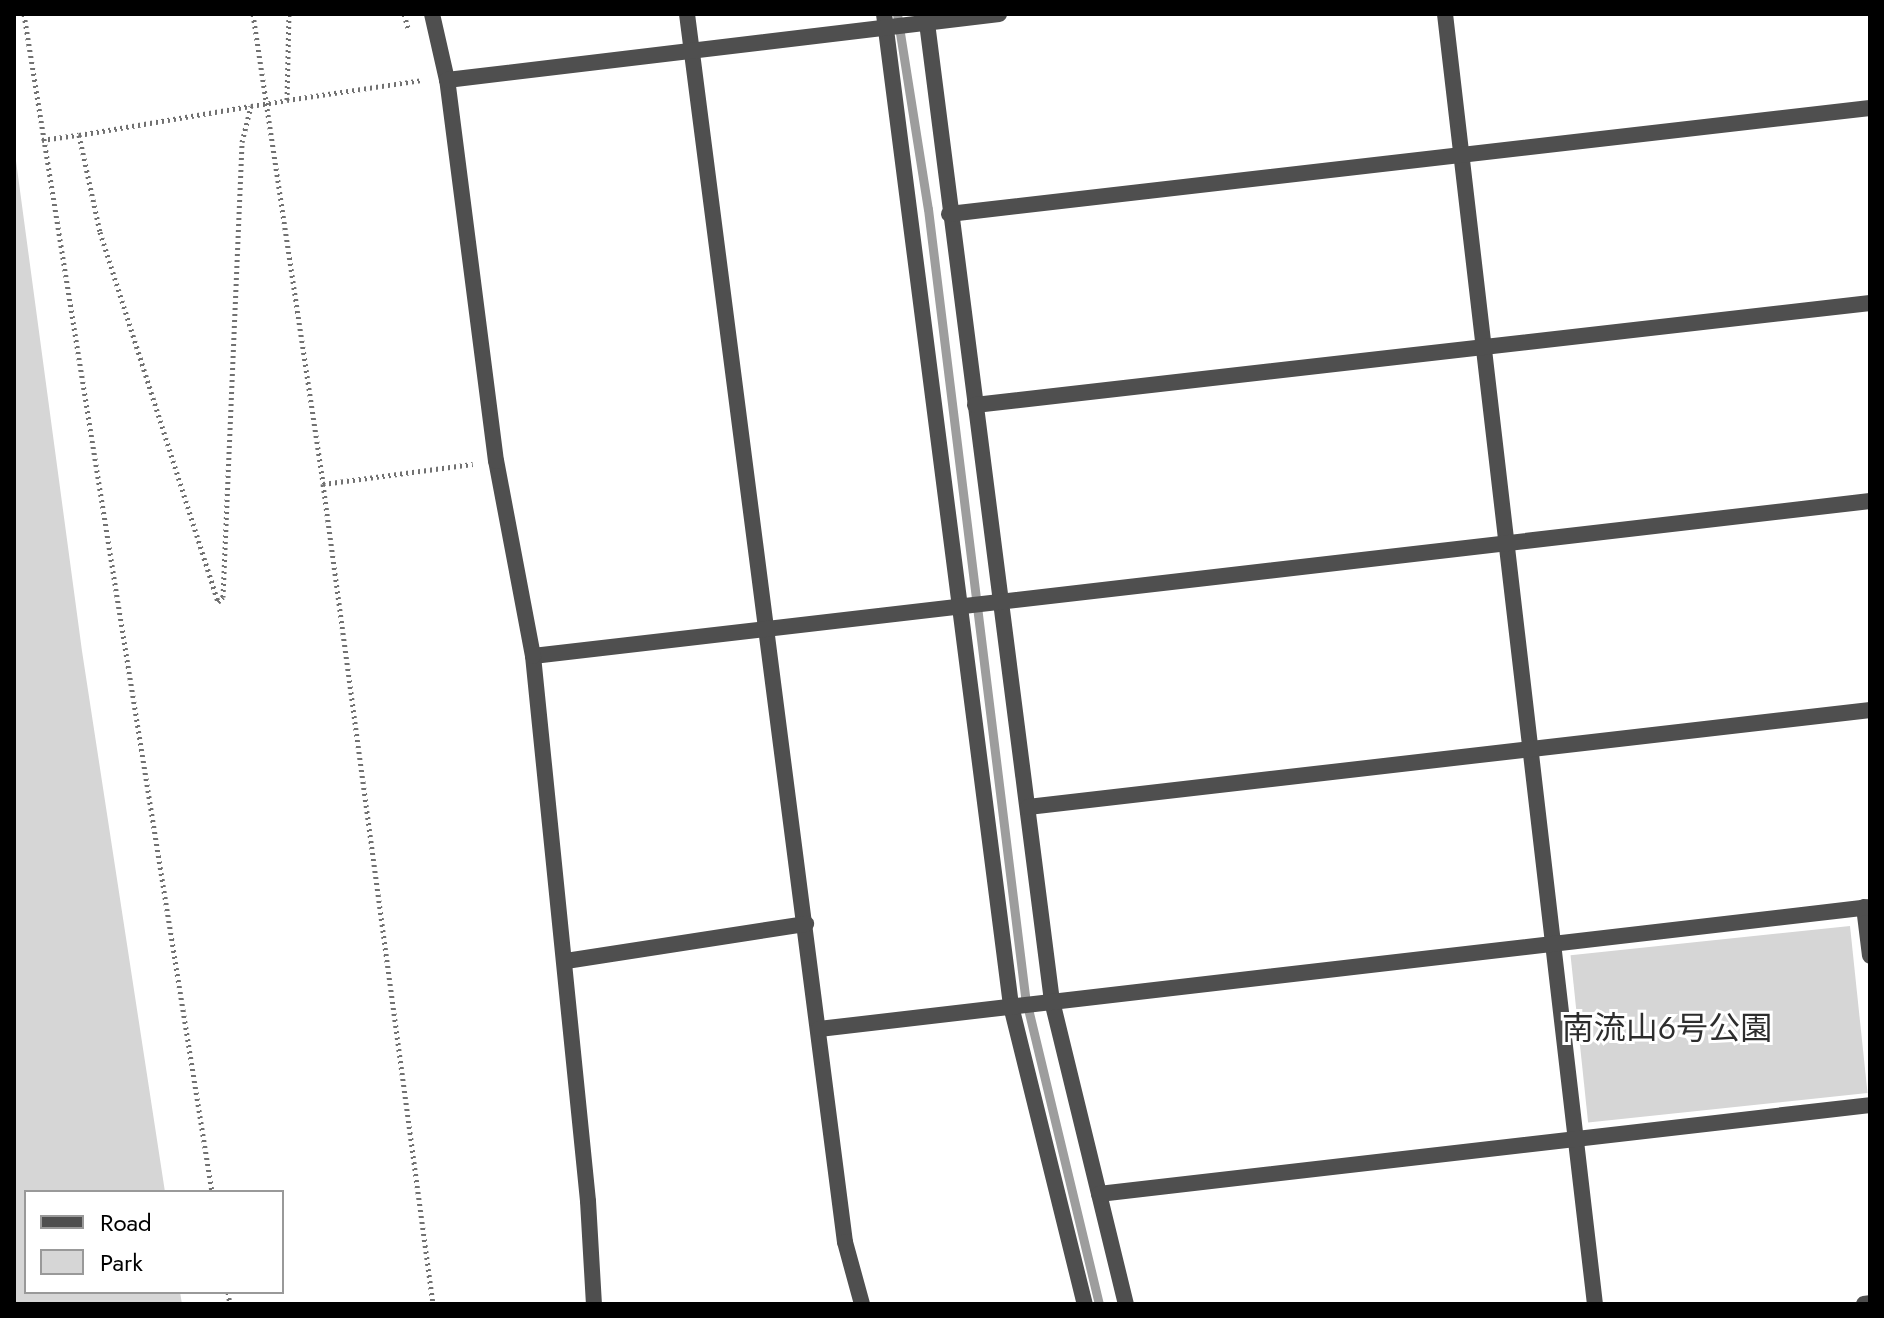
<!DOCTYPE html>
<meta charset="utf-8">
<style>
body{margin:0}
#map{position:relative;width:1884px;height:1318px;overflow:hidden;background:#fff;font-family:Jost,"Noto Sans JP",sans-serif}
div>[style]{position:absolute}
.green>*{inset:0;background:#d6d6d6;transform-origin:0 0}
.stream>*{height:9px;margin:-4.5px;padding:0 4.5px;transform-origin:4.5px;border-radius:4.5px;background:#9d9d9d}
.path>*{height:5px;margin-top:-2.5px;transform-origin:0;background:repeating-linear-gradient(90deg,#717171 0 2px,transparent 0 6px)}
.service>*{height:16px;margin:-8px;padding:0 8px;transform-origin:8px;border-radius:8px;background:#4f4f4f}
.minor>*{height:16px;margin:-8px;padding:0 8px;transform-origin:8px;border-radius:8px;background:#4f4f4f}
span{translate:-50% -50%;white-space:nowrap;text-align:center;line-height:1.15;-webkit-text-stroke:6px #fff;paint-order:stroke}
.park-label{font-size:32px;color:#2d2d2d}
.frame{position:absolute;inset:0;border:16px solid #000;pointer-events:none}
.legend{position:absolute;left:24px;top:1190px;width:260px;height:104px;box-sizing:border-box;background:#fff;border:2px solid #999;margin:0;padding:10px 14px;list-style:none;font-size:24px;color:#000}
.legend li{display:flex;align-items:center;gap:16px;height:40px}
.legend b{width:40px;border:2px solid #999}
</style>
<div id="map">
<div class="green">
<i style="clip-path:polygon(14px 146px,82px 651px,165px 1192px,26px 1192px,26px 1292px,180px 1292px,182px 1304px,14px 1304px)"></i>
<i style="left:1850px;top:926px;width:168px;height:281px;rotate:84deg"></i>
</div>
<div class="stream">
<i style="left:897px;top:14px;width:197px;rotate:81deg"></i>
<i style="left:928px;top:209px;width:793px;rotate:82.97deg"></i>
<i style="left:1025px;top:996px;width:317px;rotate:76.5deg"></i>
</div>
<div class="path">
<i style="left:24px;top:14px;width:1193px;rotate:80.93deg"></i>
<i style="left:253px;top:14px;width:475px;rotate:81.5deg"></i>
<i style="left:323px;top:484px;width:827px;rotate:82.36deg"></i>
<i style="left:404px;top:14px;width:15px;rotate:74deg"></i>
<i style="left:287px;top:100px;width:136px;rotate:-8.4deg"></i>
<i style="left:79px;top:135px;width:174px;rotate:-9.6deg"></i>
<i style="left:42px;top:140px;width:37px;rotate:-8deg"></i>
<i style="left:79px;top:135px;width:99px;rotate:77.8deg"></i>
<i style="left:100px;top:232px;width:388px;rotate:72.3deg"></i>
<i style="left:218px;top:602px;width:7px;rotate:-45deg"></i>
<i style="left:223px;top:597px;width:455px;rotate:-87.6deg"></i>
<i style="left:242px;top:142px;width:37px;rotate:-76deg"></i>
<i style="left:251px;top:106px;width:36px;rotate:-9deg"></i>
<i style="left:287px;top:100px;width:86px;rotate:-88.7deg"></i>
<i style="left:323px;top:484px;width:151px;rotate:-7.6deg"></i>
<i style="left:228px;top:1292px;width:12px;rotate:81deg"></i>
</div>
<div class="service">
<i style="left:432px;top:14px;width:68px;rotate:77.2deg"></i>
<i style="left:588px;top:1201px;width:103px;rotate:86.7deg"></i>
</div>
<div class="minor">
<i style="left:687px;top:14px;width:1238px;rotate:82.67deg"></i>
<i style="left:845px;top:1242px;width:64px;rotate:74.7deg"></i>
<i style="left:884px;top:14px;width:1000px;rotate:82.7deg"></i>
<i style="left:1011px;top:1006px;width:307px;rotate:76.1deg"></i>
<i style="left:1445px;top:14px;width:1299px;rotate:83.37deg"></i>
<i style="left:926px;top:15px;width:994px;rotate:82.72deg"></i>
<i style="left:1052px;top:1001px;width:312px;rotate:76.3deg"></i>
<i style="left:949px;top:214px;width:927px;rotate:-6.57deg"></i>
<i style="left:975px;top:405px;width:901px;rotate:-6.5deg"></i>
<i style="left:533px;top:656px;width:1346px;rotate:-6.61deg"></i>
<i style="left:1028px;top:807px;width:848px;rotate:-6.57deg"></i>
<i style="left:1864px;top:907px;width:49px;rotate:83deg"></i>
<i style="left:566px;top:961px;width:243px;rotate:-8.8deg"></i>
<i style="left:819px;top:1029px;width:1058px;rotate:-6.62deg"></i>
<i style="left:1099px;top:1194px;width:776px;rotate:-6.58deg"></i>
<i style="left:588px;top:1201px;width:548px;rotate:-95.76deg"></i>
<i style="left:533px;top:656px;width:198px;rotate:-100.7deg"></i>
<i style="left:496px;top:461px;width:384px;rotate:-97.3deg"></i>
<i style="left:447px;top:80px;width:556px;rotate:-6.82deg"></i>
<i style="left:1864px;top:1304px;width:6px;rotate:-9deg"></i>
</div>
<div class="park-label">
<span style="left:1667px;top:1028px">南流山6号公園</span>
</div>
<div class="frame"></div>
<ul class="legend">
<li><b style="height:10px;background:#4f4f4f"></b>Road</li>
<li><b style="height:22px;background:#d6d6d6"></b>Park</li>
</ul>
</div>
